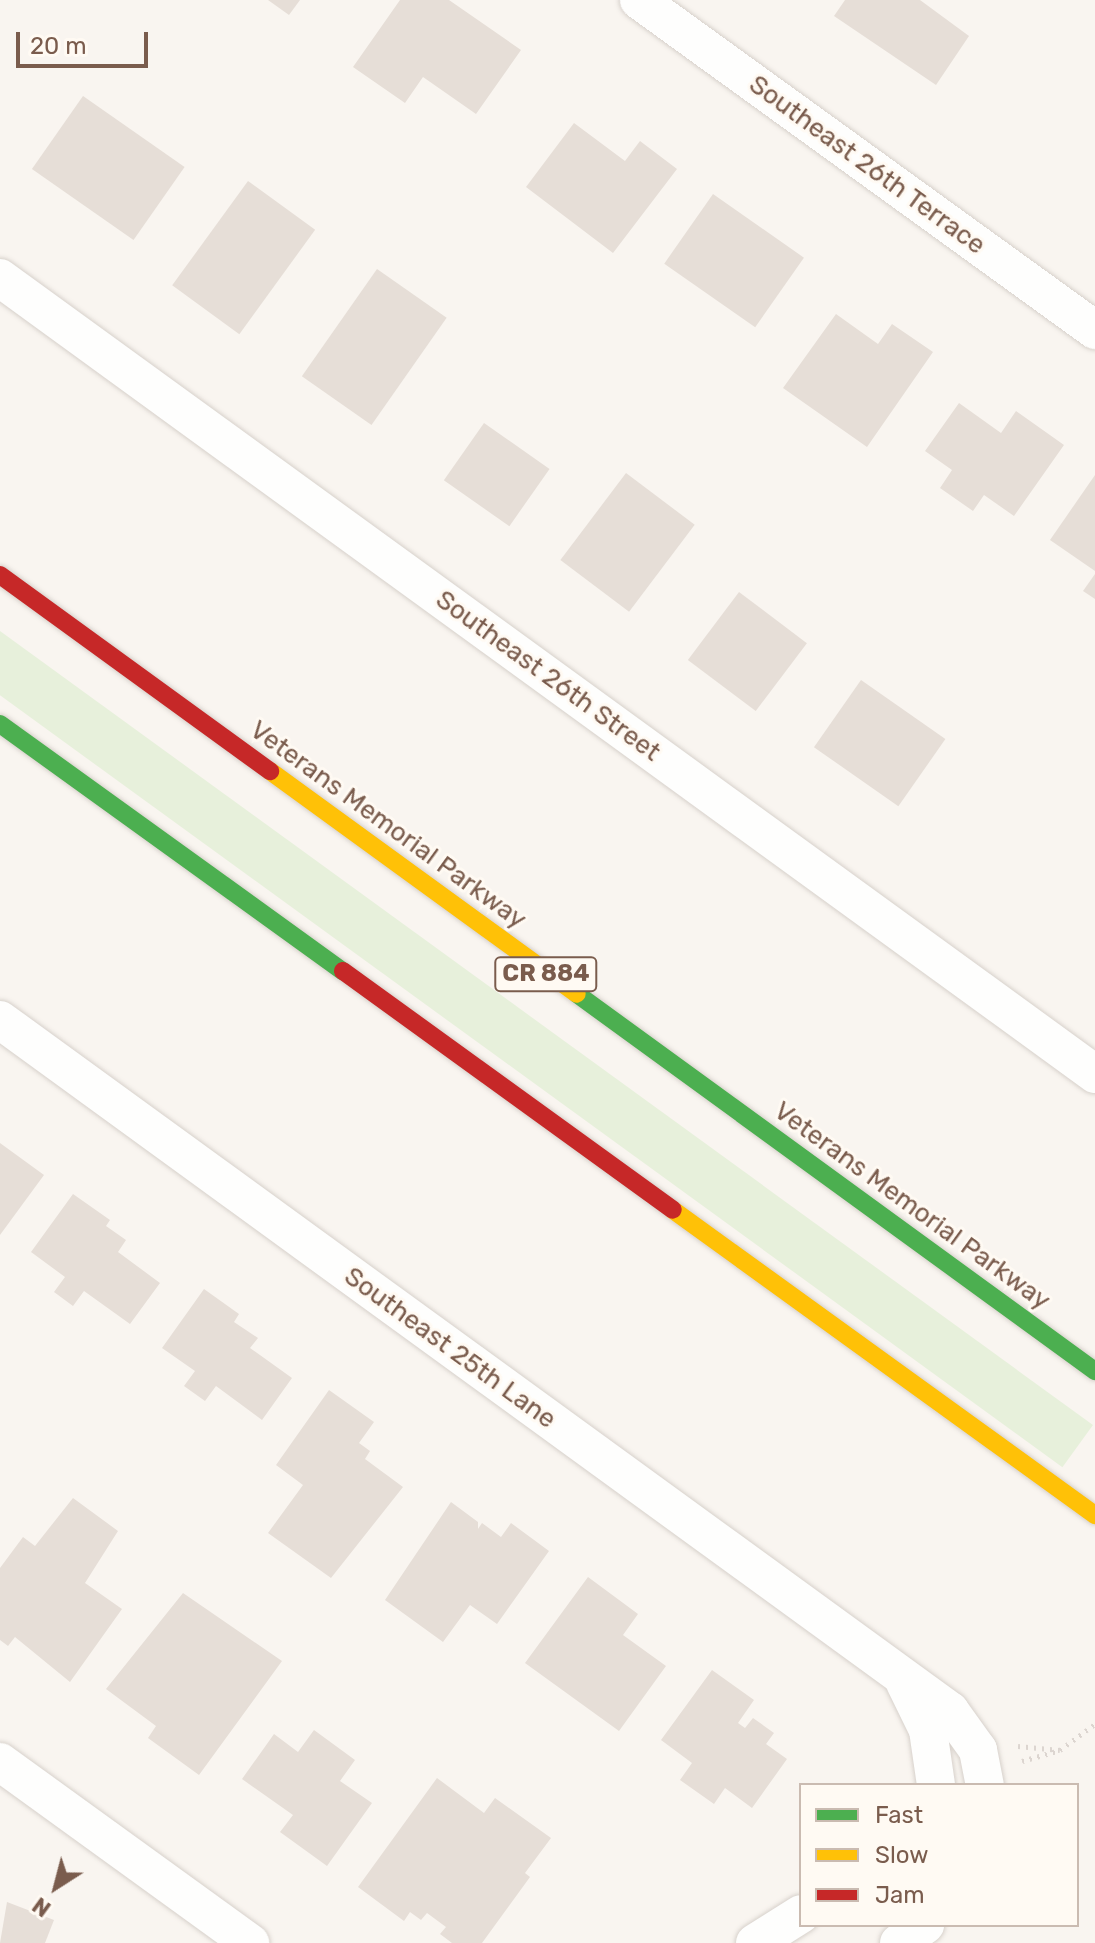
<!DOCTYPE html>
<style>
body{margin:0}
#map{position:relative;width:1095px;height:1943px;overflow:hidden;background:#f9f5f0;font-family:Rubik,sans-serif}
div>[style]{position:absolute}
.green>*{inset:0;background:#e7f0db;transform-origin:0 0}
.building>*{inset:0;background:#e6ded7;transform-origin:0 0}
.path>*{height:5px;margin-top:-2.5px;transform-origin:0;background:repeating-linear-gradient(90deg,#dcd5d0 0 2px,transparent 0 8px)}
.roads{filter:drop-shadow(0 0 2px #d7d1cb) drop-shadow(0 0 2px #d7d1cb)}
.street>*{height:38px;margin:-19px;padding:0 19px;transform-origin:19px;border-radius:19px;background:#fefefd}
.fast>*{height:18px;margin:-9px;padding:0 9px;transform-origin:9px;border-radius:9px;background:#4caf50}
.slow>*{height:18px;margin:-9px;padding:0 9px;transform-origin:9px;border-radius:9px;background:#ffc107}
.jam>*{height:18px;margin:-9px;padding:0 9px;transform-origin:9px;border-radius:9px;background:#c62828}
span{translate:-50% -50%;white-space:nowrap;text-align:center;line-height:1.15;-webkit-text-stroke:6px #fffaf3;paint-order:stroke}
.shield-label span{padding:2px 6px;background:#fffaf3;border:2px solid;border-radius:6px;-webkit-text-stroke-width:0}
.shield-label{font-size:24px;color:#7a5c4d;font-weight:700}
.street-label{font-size:26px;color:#7a5c4d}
.legend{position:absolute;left:799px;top:1783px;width:280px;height:144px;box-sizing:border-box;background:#fffaf3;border:2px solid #cabbb1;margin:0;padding:10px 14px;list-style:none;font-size:24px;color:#7a5c4d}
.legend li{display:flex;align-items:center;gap:16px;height:40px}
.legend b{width:40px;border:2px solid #cabbb1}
.north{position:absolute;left:16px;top:1847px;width:80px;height:80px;-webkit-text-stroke:6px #fffaf3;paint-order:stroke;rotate:216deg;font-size:22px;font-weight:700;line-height:32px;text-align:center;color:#7a5c4d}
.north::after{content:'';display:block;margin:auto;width:28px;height:36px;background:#7a5c4d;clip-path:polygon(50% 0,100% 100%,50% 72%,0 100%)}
.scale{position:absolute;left:16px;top:32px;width:132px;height:36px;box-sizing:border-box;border:4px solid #7a5c4d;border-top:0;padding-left:10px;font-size:24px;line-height:28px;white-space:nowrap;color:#7a5c4d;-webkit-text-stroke:6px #fffaf3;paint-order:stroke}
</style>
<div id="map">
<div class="green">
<i style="left:0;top:631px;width:1351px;height:52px;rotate:36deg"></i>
</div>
<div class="building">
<i style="clip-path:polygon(268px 0,300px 0,289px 15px)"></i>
<i style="clip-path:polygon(400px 0,449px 0,521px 50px,476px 114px,423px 77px,405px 103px,353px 67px)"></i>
<i style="clip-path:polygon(845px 0,920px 0,969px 36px,936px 85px,834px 16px)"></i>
<i style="left:83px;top:96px;width:124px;height:89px;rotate:35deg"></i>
<i style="clip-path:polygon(574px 123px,625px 161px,640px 141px,677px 169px,613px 253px,526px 187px)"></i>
<i style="left:248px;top:181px;width:83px;height:129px;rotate:36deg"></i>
<i style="left:713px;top:194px;width:111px;height:85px;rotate:35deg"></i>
<i style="left:377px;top:269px;width:85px;height:131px;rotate:35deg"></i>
<i style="clip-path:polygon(836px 314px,878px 344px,892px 324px,933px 352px,867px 447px,783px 388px)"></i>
<i style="clip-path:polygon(959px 403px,1001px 433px,1016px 411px,1064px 445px,1014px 516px,984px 495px,973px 511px,940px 488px,952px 470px,925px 451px)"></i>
<i style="left:484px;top:423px;width:80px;height:70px;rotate:35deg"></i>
<i style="left:626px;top:473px;width:86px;height:109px;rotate:37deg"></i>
<i style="clip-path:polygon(1095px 475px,1095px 571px,1050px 540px)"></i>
<i style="clip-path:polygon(1095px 574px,1095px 599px,1083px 591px)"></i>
<i style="left:739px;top:592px;width:85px;height:85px;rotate:37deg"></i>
<i style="left:861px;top:680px;width:103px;height:82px;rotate:35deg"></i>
<i style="clip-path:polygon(0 1143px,44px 1175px,0 1235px)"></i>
<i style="clip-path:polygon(73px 1194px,110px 1220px,106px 1226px,126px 1240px,118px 1252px,160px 1283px,130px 1324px,84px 1291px,73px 1306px,54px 1292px,65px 1277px,31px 1252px)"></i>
<i style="clip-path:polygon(204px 1289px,239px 1314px,234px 1322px,258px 1338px,250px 1348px,292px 1378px,262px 1420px,216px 1386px,205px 1401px,184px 1386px,195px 1371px,162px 1348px)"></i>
<i style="clip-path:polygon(329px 1390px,374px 1422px,359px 1443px,370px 1451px,365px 1459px,403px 1487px,331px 1578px,268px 1533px,303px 1485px,276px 1465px)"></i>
<i style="clip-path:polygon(73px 1498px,118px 1531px,85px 1583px,122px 1609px,70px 1682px,15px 1637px,8px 1646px,0 1640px,0 1568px,23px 1537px,35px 1546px)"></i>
<i style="clip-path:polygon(451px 1502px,478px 1522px,478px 1529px,482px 1523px,501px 1537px,511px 1523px,549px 1551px,497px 1624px,470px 1605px,443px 1642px,385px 1600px)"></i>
<i style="clip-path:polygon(588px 1577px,638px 1614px,623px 1635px,666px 1666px,619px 1731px,525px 1663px)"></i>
<i style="clip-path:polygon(183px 1593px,282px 1661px,199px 1775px,148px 1738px,156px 1726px,106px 1689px)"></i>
<i style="clip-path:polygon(712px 1670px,754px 1700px,738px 1723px,745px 1728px,753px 1718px,774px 1733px,766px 1744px,787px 1759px,752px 1808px,725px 1788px,714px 1804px,680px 1780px,692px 1763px,661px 1740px)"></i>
<i style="clip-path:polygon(314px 1730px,355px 1760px,340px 1781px,372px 1803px,327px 1866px,280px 1832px,293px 1815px,242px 1779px,274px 1734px,298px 1752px)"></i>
<i style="clip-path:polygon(437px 1778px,484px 1813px,495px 1798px,551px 1838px,525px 1873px,530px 1877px,482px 1943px,452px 1943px,440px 1934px,446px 1927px,427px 1913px,421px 1920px,410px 1912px,404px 1921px,358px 1887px)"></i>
<i style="clip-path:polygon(7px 1902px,54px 1920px,45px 1943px,0 1943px)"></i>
</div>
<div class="path">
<i style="left:1018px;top:1746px;width:42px;rotate:5.4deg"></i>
<i style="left:1022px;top:1761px;width:40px;rotate:-16deg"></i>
<i style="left:1060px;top:1750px;width:44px;rotate:-36.6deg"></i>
</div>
<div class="roads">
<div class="street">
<i style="left:639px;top:0;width:563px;rotate:35.89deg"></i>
<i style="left:0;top:278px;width:1354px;rotate:36.01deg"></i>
<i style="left:0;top:1020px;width:1175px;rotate:36.03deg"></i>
<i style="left:950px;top:1711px;width:48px;rotate:54.3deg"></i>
<i style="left:978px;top:1750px;width:36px;rotate:79deg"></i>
<i style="left:905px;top:1683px;width:52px;rotate:63.9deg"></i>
<i style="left:928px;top:1730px;width:56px;rotate:81.7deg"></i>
<i style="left:0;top:1762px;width:309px;rotate:35.9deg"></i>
<i style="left:755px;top:1943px;width:54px;rotate:-32.2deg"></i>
<i style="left:899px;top:1943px;width:32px;rotate:-35deg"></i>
</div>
<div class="fast">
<i style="left:0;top:724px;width:423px;rotate:35.8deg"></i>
<i style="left:577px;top:994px;width:641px;rotate:36.05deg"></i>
</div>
<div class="slow">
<i style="left:270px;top:771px;width:379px;rotate:36deg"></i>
<i style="left:673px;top:1210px;width:521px;rotate:35.86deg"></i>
</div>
<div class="jam">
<i style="left:0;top:575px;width:334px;rotate:36deg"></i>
<i style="left:343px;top:971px;width:407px;rotate:35.9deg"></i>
</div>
</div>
<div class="shield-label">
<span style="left:546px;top:974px">CR 884</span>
</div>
<div class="street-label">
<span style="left:867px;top:165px;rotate:36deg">Southeast 26th Terrace</span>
<span style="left:548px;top:676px;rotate:36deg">Southeast 26th Street</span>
<span style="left:388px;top:825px;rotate:36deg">Veterans Memorial Parkway</span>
<span style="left:912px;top:1206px;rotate:36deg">Veterans Memorial Parkway</span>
<span style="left:450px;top:1348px;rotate:36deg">Southeast 25th Lane</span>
</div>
<ul class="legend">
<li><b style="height:10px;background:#4caf50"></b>Fast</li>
<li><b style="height:10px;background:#ffc107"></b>Slow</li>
<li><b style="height:10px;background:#c62828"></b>Jam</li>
</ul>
<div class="north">N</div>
<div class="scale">20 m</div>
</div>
